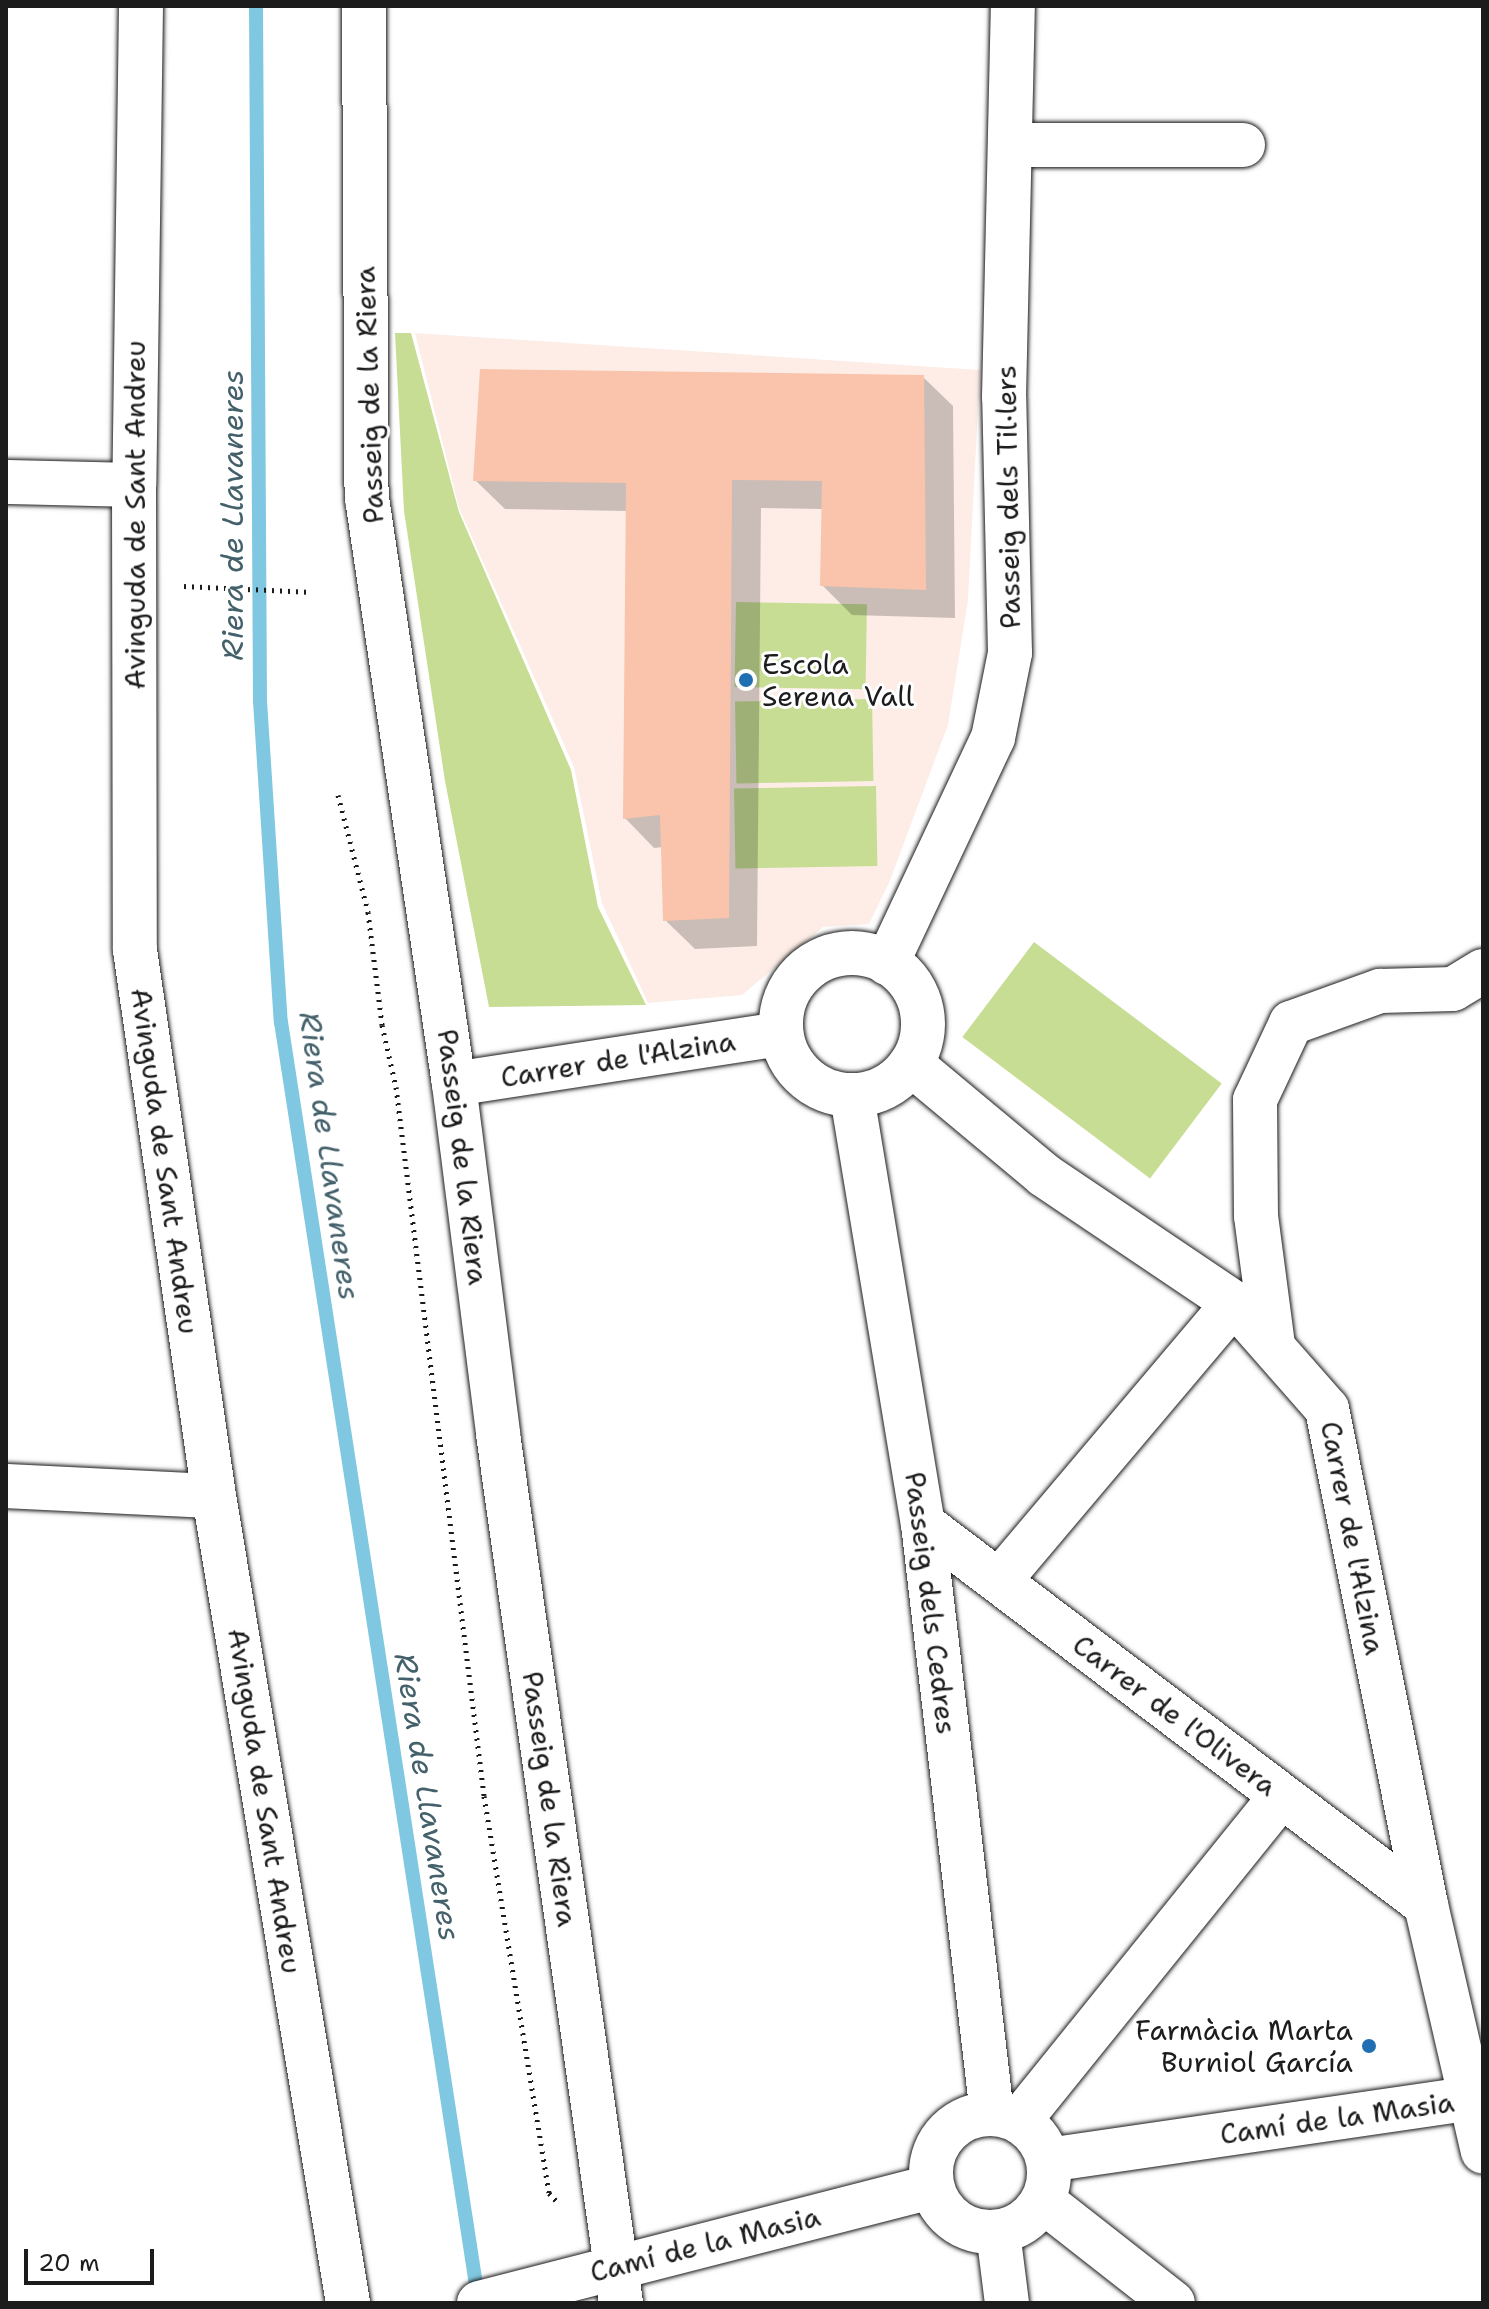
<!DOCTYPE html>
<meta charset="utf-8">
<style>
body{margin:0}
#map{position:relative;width:1489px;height:2309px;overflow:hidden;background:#fff;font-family:"Shantell Sans",sans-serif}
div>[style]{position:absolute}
.built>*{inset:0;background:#fdede6}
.green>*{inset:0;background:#c6dd93;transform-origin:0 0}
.shadow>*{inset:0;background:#0003}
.stream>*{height:14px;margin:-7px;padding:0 7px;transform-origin:7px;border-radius:7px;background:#80c8e1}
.building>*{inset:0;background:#f9c4ab}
.path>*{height:5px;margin-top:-2.5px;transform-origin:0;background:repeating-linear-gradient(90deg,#1c1c1c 0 2px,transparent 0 8px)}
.roads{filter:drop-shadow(0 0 2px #1c1c1c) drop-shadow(0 0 2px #1c1c1c)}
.street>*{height:44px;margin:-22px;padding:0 22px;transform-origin:22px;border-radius:22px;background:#fff}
.street>.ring{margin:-22px;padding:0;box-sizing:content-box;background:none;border:44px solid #fff;border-radius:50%}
.secondary>*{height:44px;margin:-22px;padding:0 22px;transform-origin:22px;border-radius:22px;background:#fff}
.dots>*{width:22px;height:22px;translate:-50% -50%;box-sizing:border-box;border:4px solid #fff;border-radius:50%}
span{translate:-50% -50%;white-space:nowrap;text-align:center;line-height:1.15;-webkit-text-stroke:6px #fff;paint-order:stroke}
.street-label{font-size:28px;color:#1c1c1c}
.poi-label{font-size:28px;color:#1c1c1c}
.left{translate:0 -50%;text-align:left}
.right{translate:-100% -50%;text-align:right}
.water-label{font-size:30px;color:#44616b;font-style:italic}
.frame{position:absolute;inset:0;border:8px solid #1c1c1c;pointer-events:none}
.scale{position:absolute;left:24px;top:2249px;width:130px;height:36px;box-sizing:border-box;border:4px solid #1c1c1c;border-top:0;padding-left:10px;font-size:24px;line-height:28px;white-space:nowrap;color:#1c1c1c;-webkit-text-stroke:6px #fff;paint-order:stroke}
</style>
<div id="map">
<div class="built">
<i style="clip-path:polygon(415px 333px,980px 370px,968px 600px,948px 725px,889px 883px,869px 924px,823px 927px,742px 995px,648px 1003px,602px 903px,574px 767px,459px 508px)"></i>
</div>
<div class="green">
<i style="clip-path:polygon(395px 333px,411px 333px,459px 512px,571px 770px,598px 907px,646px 1005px,489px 1007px,445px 781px,404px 511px)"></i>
<i style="left:736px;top:602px;width:131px;height:85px;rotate:1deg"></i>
<i style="left:872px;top:699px;width:82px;height:137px;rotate:89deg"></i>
<i style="left:876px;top:786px;width:80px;height:142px;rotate:89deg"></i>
<i style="left:1034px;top:942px;width:235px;height:119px;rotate:37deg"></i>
</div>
<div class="shadow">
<i style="clip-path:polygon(923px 377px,953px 406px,955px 618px,852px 615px,822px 585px,823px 509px,761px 508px,757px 946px,695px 949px,665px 920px,663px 847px,654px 848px,625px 818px,628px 511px,505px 509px,475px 480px)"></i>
</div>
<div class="stream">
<i style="left:256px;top:6px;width:695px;rotate:89.67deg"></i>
<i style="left:260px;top:701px;width:322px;rotate:86.3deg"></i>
<i style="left:281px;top:1022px;width:1291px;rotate:81.22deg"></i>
</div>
<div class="building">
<i style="clip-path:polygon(480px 369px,924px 375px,926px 590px,820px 586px,822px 481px,732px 480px,729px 918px,663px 921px,660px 815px,623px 819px,626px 483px,473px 481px)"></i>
</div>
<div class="path">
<i style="left:184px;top:586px;width:128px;rotate:2.7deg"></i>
<i style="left:338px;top:795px;width:121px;rotate:75.6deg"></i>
<i style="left:368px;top:912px;width:114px;rotate:82.9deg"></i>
<i style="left:382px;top:1025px;width:64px;rotate:77.3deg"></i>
<i style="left:396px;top:1087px;width:714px;rotate:82.92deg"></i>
<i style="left:484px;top:1796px;width:402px;rotate:80.7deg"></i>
<i style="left:549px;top:2193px;width:16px;rotate:47deg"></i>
</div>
<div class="roads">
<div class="street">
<i style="left:364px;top:6px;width:492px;rotate:89.7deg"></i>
<i style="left:367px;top:498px;width:592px;rotate:81.56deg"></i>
<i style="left:454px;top:1084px;width:353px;rotate:82.8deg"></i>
<i style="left:498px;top:1434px;width:878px;rotate:81.94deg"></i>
<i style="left:1012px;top:145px;width:231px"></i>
<i style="left:6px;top:482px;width:128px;rotate:1.3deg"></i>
<i class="ring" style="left:781px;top:953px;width:98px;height:98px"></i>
<i style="left:887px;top:963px;width:249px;rotate:-64.8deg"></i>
<i style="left:993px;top:738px;width:87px;rotate:-78.7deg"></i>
<i style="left:1010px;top:653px;width:256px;rotate:-91.3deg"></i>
<i style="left:1004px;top:397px;width:391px;rotate:-88.7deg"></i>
<i style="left:911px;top:1064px;width:173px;rotate:39.8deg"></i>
<i style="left:1044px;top:1175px;width:229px;rotate:34deg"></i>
<i style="left:1234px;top:1303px;width:141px;rotate:48.7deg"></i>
<i style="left:1327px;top:1409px;width:506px;rotate:78.71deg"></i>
<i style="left:1426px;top:1905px;width:253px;rotate:77deg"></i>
<i style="left:454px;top:1084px;width:331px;rotate:-8.7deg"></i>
<i style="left:852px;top:1096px;width:434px;rotate:80.6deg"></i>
<i style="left:923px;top:1524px;width:594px;rotate:83.33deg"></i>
<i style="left:1273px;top:1345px;width:130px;rotate:-97.5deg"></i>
<i style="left:1256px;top:1216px;width:116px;rotate:-90.5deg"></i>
<i style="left:1255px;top:1100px;width:85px;rotate:-64.9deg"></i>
<i style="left:1291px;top:1023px;width:95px;rotate:-19.8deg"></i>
<i style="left:1380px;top:991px;width:73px;rotate:-1.6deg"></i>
<i style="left:1453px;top:989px;width:35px;rotate:-31deg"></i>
<i style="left:6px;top:1486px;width:208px;rotate:2.8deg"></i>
<i style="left:923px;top:1524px;width:631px;rotate:37.14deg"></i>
<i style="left:999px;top:1581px;width:364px;rotate:-49.8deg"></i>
<i class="ring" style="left:931px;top:2114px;width:74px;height:74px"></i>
<i style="left:1019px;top:2121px;width:417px;rotate:-51.1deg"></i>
<i style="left:1048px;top:2160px;width:428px;rotate:-8.3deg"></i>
<i style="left:1471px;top:2098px;width:13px;rotate:-23deg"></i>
<i style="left:1043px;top:2201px;width:165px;rotate:38.1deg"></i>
<i style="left:998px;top:2232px;width:72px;rotate:82.8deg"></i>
<i style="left:479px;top:2303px;width:468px;rotate:-14.4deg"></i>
</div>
<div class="secondary">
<i style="left:141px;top:6px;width:479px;rotate:90.8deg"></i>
<i style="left:134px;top:485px;width:465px;rotate:89.9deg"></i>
<i style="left:135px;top:950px;width:552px;rotate:81.77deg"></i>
<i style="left:214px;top:1496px;width:818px;rotate:80.57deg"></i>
</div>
</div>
<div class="dots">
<i style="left:746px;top:680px;background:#1f6fb2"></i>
<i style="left:1369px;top:2046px;background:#1f6fb2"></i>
</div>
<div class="street-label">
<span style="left:369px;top:395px;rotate:-92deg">Passeig de la Riera</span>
<span style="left:1008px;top:497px;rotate:-91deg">Passeig dels Til·lers</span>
<span style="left:135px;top:515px;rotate:-90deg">Avinguda de Sant Andreu</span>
<span style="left:618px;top:1059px;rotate:-9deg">Carrer de l'Alzina</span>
<span style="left:463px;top:1157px;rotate:83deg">Passeig de la Riera</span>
<span style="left:165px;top:1161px;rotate:82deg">Avinguda de Sant Andreu</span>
<span style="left:1353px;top:1538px;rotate:79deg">Carrer de l'Alzina</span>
<span style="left:931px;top:1603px;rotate:83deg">Passeig dels Cedres</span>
<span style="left:1175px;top:1715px;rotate:37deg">Carrer de l'Olivera</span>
<span style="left:550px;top:1799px;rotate:82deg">Passeig de la Riera</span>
<span style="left:265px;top:1801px;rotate:81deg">Avinguda de Sant Andreu</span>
<span style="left:1337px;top:2118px;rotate:-8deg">Camí de la Masia</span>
<span style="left:705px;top:2244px;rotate:-14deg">Camí de la Masia</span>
</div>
<div class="poi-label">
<span class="left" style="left:762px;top:680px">Escola<br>Serena Vall</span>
<span class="right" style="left:1353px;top:2046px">Farmàcia Marta<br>Burniol García</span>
</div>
<div class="water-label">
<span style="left:233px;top:515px;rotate:-90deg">Riera de Llavaneres</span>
<span style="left:329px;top:1156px;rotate:82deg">Riera de Llavaneres</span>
<span style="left:427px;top:1797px;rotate:81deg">Riera de Llavaneres</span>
</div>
<div class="frame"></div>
<div class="scale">20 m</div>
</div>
